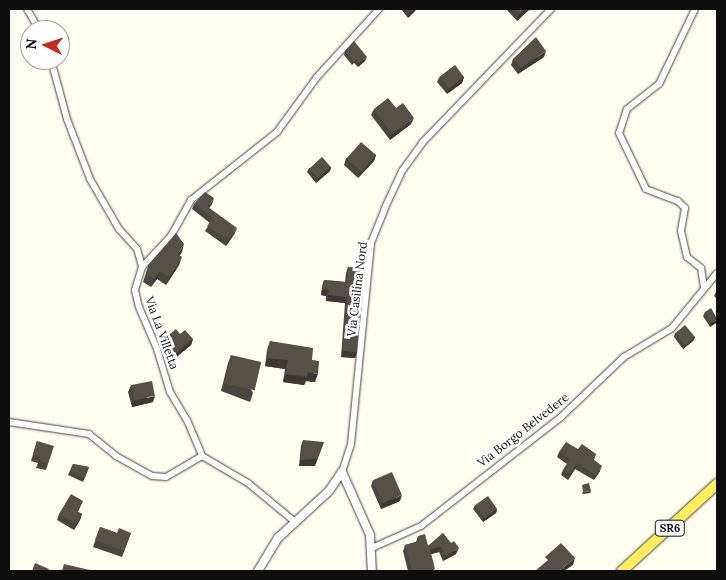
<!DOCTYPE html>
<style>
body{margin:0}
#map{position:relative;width:726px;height:580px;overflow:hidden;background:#fffeee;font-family:Lora,serif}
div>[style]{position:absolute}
.roads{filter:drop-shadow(0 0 1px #414141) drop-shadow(0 0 1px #414141)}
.minor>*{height:6px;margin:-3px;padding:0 3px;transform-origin:3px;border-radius:3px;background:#fff}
.tertiary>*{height:8px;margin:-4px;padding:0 4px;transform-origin:4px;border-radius:4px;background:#fff}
.primary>*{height:10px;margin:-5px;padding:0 5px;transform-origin:5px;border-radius:5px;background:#ffed5e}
.wall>*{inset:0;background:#4b453f}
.shaded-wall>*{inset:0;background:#3d3833;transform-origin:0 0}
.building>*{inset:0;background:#575049;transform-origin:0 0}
span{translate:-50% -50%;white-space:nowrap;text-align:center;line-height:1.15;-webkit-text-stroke:5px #fff;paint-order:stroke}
.shield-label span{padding:1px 4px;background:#fff;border:1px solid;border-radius:4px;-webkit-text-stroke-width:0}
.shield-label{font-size:11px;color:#0e0e0e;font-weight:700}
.street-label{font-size:12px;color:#0e0e0e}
.frame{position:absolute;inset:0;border:10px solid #0e0e0e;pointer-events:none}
.north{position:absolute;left:20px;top:20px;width:50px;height:50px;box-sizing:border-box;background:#fff;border:1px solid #9f9f9f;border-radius:50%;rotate:274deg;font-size:14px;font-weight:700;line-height:20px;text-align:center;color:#0e0e0e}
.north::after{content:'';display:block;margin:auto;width:18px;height:22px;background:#c62c1e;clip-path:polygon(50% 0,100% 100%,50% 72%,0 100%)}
</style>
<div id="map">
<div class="roads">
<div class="minor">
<i style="left:27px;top:9px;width:24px;rotate:60deg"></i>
<i style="left:695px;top:9px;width:83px;rotate:115.6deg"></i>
<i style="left:659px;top:84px;width:41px;rotate:142deg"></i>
<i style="left:627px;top:109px;width:25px;rotate:108deg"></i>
<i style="left:619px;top:133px;width:62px;rotate:64.3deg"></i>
<i style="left:646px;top:189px;width:34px;rotate:21deg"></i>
<i style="left:678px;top:201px;width:10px;rotate:45deg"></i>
<i style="left:685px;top:208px;width:23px;rotate:100deg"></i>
<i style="left:681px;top:231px;width:27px;rotate:77deg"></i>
<i style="left:687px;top:257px;width:18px;rotate:38deg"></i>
<i style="left:701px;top:268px;width:18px;rotate:81deg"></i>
<i style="left:51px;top:60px;width:61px;rotate:74.8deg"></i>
<i style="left:67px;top:119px;width:64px;rotate:69deg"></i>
<i style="left:90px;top:179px;width:58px;rotate:59.9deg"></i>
<i style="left:119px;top:229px;width:27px;rotate:48deg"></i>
<i style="left:137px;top:249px;width:19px;rotate:74deg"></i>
<i style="left:142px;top:267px;width:24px;rotate:107deg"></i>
<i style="left:135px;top:290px;width:17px;rotate:77deg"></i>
<i style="left:139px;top:307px;width:46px;rotate:66.8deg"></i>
<i style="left:157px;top:349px;width:45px;rotate:73.2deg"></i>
<i style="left:170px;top:392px;width:33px;rotate:59deg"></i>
<i style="left:187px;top:420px;width:39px;rotate:67deg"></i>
<i style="left:202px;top:456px;width:53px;rotate:30.4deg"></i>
<i style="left:248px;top:483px;width:60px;rotate:39.6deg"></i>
<i style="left:142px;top:267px;width:42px;rotate:-46.9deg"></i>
<i style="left:171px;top:236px;width:41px;rotate:-60.9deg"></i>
<i style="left:191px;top:200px;width:110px;rotate:-38.3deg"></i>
<i style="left:277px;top:132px;width:68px;rotate:-54deg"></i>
<i style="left:317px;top:77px;width:92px;rotate:-47.6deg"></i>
<i style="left:9px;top:422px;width:81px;rotate:8.5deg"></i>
<i style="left:89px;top:434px;width:35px;rotate:39deg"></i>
<i style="left:116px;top:456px;width:41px;rotate:29.1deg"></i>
<i style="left:152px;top:476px;width:14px;rotate:4deg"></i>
<i style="left:166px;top:477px;width:42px;rotate:-30.3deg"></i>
<i style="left:342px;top:472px;width:29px;rotate:-72deg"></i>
<i style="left:351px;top:444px;width:202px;rotate:-84.3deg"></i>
<i style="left:371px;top:243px;width:35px;rotate:-68deg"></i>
<i style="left:384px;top:210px;width:43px;rotate:-65.2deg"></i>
<i style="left:402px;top:171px;width:34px;rotate:-54deg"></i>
<i style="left:422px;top:143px;width:186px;rotate:-46.1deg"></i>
<i style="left:372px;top:548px;width:54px;rotate:-24.2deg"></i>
<i style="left:421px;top:526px;width:177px;rotate:-37.9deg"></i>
<i style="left:561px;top:417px;width:87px;rotate:-43.6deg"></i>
<i style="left:624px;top:357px;width:56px;rotate:-31.1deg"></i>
<i style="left:672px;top:328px;width:71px;rotate:-50.7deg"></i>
</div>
<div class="tertiary">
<i style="left:258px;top:571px;width:39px;rotate:-59deg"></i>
<i style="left:278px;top:538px;width:69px;rotate:-42.7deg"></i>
<i style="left:329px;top:491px;width:23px;rotate:-56deg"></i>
<i style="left:342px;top:472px;width:69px;rotate:66deg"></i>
<i style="left:370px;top:535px;width:36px;rotate:87deg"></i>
</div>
<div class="primary">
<i style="left:622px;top:571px;width:129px;rotate:-42.5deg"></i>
</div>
</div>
<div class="wall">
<i style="clip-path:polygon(401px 9px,416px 9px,415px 11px,408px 18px)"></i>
<i style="clip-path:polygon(506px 9px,530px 9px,517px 21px)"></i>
<i style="clip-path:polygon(345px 51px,365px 61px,358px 67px,354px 63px,352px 65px,344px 55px)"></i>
<i style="clip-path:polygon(544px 57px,518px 74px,511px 65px,513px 59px)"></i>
<i style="clip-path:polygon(440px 76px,464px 77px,462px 83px,447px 94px,437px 82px)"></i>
<i style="clip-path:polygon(396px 108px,411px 124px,390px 140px,371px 115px,374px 109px)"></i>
<i style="clip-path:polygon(376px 155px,374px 161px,358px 178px,344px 165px,346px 158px)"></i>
<i style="clip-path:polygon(331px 167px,330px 171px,316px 183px,307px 172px,309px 168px)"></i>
<i style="clip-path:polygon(194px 204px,212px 204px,209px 208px,235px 233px,226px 246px,205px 231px,210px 223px,192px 209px)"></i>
<i style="clip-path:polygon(182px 252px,180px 255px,179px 265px,166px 285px,157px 279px,151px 287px,143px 282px,149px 264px)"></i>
<i style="clip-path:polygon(348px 267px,357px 352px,355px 358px,341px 357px,345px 303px,326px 301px,326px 296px,321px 295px,322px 286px,324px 280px,345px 282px,346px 273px)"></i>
<i style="clip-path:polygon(717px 290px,717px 299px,714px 296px)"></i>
<i style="clip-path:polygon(705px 312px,716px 323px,710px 327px,703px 316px)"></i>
<i style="clip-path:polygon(675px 333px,695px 337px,693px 341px,683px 349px,674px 337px)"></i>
<i style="clip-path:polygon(165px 338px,193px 339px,191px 345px,174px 359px,163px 345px)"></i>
<i style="clip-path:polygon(270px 341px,312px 360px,315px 382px,306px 381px,304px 385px,283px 382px,285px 369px,265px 366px,267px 350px)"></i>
<i style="clip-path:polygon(231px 355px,253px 393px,250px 402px,221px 391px,228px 363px)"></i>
<i style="clip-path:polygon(131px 385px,153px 402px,132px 407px,128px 392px)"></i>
<i style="clip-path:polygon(303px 440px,315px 466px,299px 466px,301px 446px)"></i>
<i style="clip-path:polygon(37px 441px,48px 464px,46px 470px,36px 468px,38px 463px,31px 461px)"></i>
<i style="clip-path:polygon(578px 449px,596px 454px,594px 460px,600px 471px,594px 480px,575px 469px,568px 480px,561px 475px,563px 470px,567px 464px,557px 457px,559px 452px)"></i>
<i style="clip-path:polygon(73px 464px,89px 467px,83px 482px,68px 475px)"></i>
<i style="clip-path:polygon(373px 480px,400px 501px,381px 509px,371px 486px)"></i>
<i style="clip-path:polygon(83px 501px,78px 512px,82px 514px,80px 520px,74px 530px,57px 520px,59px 514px)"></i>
<i style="clip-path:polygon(475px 505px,497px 509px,496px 513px,483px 522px,473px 509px)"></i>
<i style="clip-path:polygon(100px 527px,117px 533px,131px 533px,122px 557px,93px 547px)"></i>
<i style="clip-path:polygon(443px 533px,456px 554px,443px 561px,439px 552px,431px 554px,434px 571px,408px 571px,403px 551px,405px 545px,416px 542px,418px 536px,428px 546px)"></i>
</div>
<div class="shaded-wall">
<i style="clip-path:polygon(414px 9px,416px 9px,415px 11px,408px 18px,410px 12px)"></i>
<i style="clip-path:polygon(525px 9px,530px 9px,517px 21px,519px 14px)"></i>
<i style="clip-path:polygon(546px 51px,544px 57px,518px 74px,521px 68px)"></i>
<i style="clip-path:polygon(367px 57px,365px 61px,358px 67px,359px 63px)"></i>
<i style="clip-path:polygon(464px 77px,462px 83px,447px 94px,449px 88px)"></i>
<i style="clip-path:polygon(414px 118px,411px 124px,390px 140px,392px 134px)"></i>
<i style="clip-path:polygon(376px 155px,374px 161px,358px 178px,361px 172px)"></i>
<i style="clip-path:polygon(331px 167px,330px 171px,316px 183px,317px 179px)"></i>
<i style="clip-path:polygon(214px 198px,212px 204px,206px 212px,208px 207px)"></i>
<i style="clip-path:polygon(237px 228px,235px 233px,226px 246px,228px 240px)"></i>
<i style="clip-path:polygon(184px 244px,182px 252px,175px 262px,178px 254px)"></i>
<i style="clip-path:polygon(182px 257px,179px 265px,166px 285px,169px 277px)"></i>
<i style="clip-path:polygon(160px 271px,157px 279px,151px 287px,154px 279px)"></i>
<i style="clip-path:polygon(323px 289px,329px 290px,326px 296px,321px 295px)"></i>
<i style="left:328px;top:295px;width:19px;height:6px;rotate:6deg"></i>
<i style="clip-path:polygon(717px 320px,716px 323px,710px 327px,711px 323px)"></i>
<i style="clip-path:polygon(695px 337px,693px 341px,683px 349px,685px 345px)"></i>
<i style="clip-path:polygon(193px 339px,191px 345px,174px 359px,176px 353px)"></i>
<i style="clip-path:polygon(343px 351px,357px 352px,355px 358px,341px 357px)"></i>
<i style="clip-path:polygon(268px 358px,288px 360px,285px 369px,265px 366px)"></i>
<i style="clip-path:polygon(308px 372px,318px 374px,315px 382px,306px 381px,304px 385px,283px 382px,286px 374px)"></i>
<i style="clip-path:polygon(155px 396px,153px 402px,132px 407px,134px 401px)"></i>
<i style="clip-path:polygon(324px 442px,315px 466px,299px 466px,301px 460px)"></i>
<i style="clip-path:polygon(577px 463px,575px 469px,568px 480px,570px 474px)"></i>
<i style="clip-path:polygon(602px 466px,600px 471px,594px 480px,596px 475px)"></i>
<i style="clip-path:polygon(591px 491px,590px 493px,582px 494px,583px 492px)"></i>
<i style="clip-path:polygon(402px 495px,400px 501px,381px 509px,383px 503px)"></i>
<i style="clip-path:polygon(497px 509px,496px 513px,483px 522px,484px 518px)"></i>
<i style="clip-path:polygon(82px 514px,80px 520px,74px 530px,76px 524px)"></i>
<i style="clip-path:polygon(441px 547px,439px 552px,428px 555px,430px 549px)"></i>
<i style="clip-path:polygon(459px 548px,456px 554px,443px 561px,446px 556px)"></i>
<i style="clip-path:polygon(575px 558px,573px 565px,564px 571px,559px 571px)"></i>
</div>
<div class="building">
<i style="clip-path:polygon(407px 9px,414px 9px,410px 12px)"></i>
<i style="clip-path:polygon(514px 9px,525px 9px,519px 14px)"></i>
<i style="clip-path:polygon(536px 37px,546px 51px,521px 68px,513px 59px)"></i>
<i style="clip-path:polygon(354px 41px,367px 57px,359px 63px,356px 59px,353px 61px,345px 51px)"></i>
<i style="left:455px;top:65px;width:15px;height:19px;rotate:53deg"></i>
<i style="clip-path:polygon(388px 98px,396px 108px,403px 103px,414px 118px,392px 134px,374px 109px)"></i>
<i style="left:361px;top:142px;width:20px;height:22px;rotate:41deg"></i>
<i style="left:322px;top:157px;width:13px;height:17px;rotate:48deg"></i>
<i style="clip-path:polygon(205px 192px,214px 198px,208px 207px,237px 228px,228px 240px,207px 226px,213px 218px,194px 204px)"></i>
<i style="clip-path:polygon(176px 233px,184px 244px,178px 254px,182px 257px,169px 277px,160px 271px,154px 279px,146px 273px,149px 264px)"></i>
<i style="clip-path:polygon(348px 267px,363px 268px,357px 352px,343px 351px,347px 297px,328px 295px,329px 290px,323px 289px,324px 280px,347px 282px)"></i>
<i style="clip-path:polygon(711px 308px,717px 319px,717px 320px,711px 323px,705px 312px)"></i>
<i style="left:685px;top:325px;width:16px;height:13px;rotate:50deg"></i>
<i style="clip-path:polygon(176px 329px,180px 334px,185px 330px,193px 339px,176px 353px,165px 338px)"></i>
<i style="clip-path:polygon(270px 341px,313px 348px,312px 360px,319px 361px,318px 374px,308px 372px,307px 377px,286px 374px,288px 360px,268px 358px)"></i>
<i style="left:231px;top:355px;width:31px;height:29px;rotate:13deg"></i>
<i style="left:152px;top:381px;width:15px;height:21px;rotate:79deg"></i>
<i style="clip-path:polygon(303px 440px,324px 442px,317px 459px,301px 460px)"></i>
<i style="clip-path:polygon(37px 441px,54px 446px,48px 464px,39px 461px,40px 457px,33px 454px)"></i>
<i style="clip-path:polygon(566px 442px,578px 449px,582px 444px,596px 454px,593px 459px,602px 466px,596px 475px,577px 463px,570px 474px,563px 470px,570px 459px,559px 452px)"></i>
<i style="clip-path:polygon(73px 464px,89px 467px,85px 478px,70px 471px)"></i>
<i style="left:392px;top:472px;width:25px;height:21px;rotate:67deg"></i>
<i style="clip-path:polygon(589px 483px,591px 491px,583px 492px,582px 485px)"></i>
<i style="clip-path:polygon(71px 494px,83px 501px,77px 511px,82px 514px,76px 524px,59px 514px)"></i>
<i style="left:488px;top:496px;width:16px;height:16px;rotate:55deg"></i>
<i style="clip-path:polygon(100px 527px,117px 533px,119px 528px,131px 533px,124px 551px,95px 540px)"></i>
<i style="clip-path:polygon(443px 533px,451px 543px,454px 541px,459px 548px,446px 556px,441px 547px,430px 549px,435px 569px,426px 571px,412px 571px,405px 545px,419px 541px,418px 536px,425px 534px,428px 546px)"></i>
<i style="clip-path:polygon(561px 543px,575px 558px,559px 571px,535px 571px,548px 560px,545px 557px)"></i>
<i style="clip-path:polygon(35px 563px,49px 569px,48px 571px,32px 571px)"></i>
<i style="clip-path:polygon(64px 564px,94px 571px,62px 571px)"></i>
</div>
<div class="shield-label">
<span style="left:670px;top:528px">SR6</span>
</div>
<div class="street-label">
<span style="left:357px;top:289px;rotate:-83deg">Via Casilina Nord</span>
<span style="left:162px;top:333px;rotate:70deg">Via La Villetta</span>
<span style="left:523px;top:430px;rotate:-38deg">Via Borgo Belvedere</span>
</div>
<div class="frame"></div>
<div class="north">N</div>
</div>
